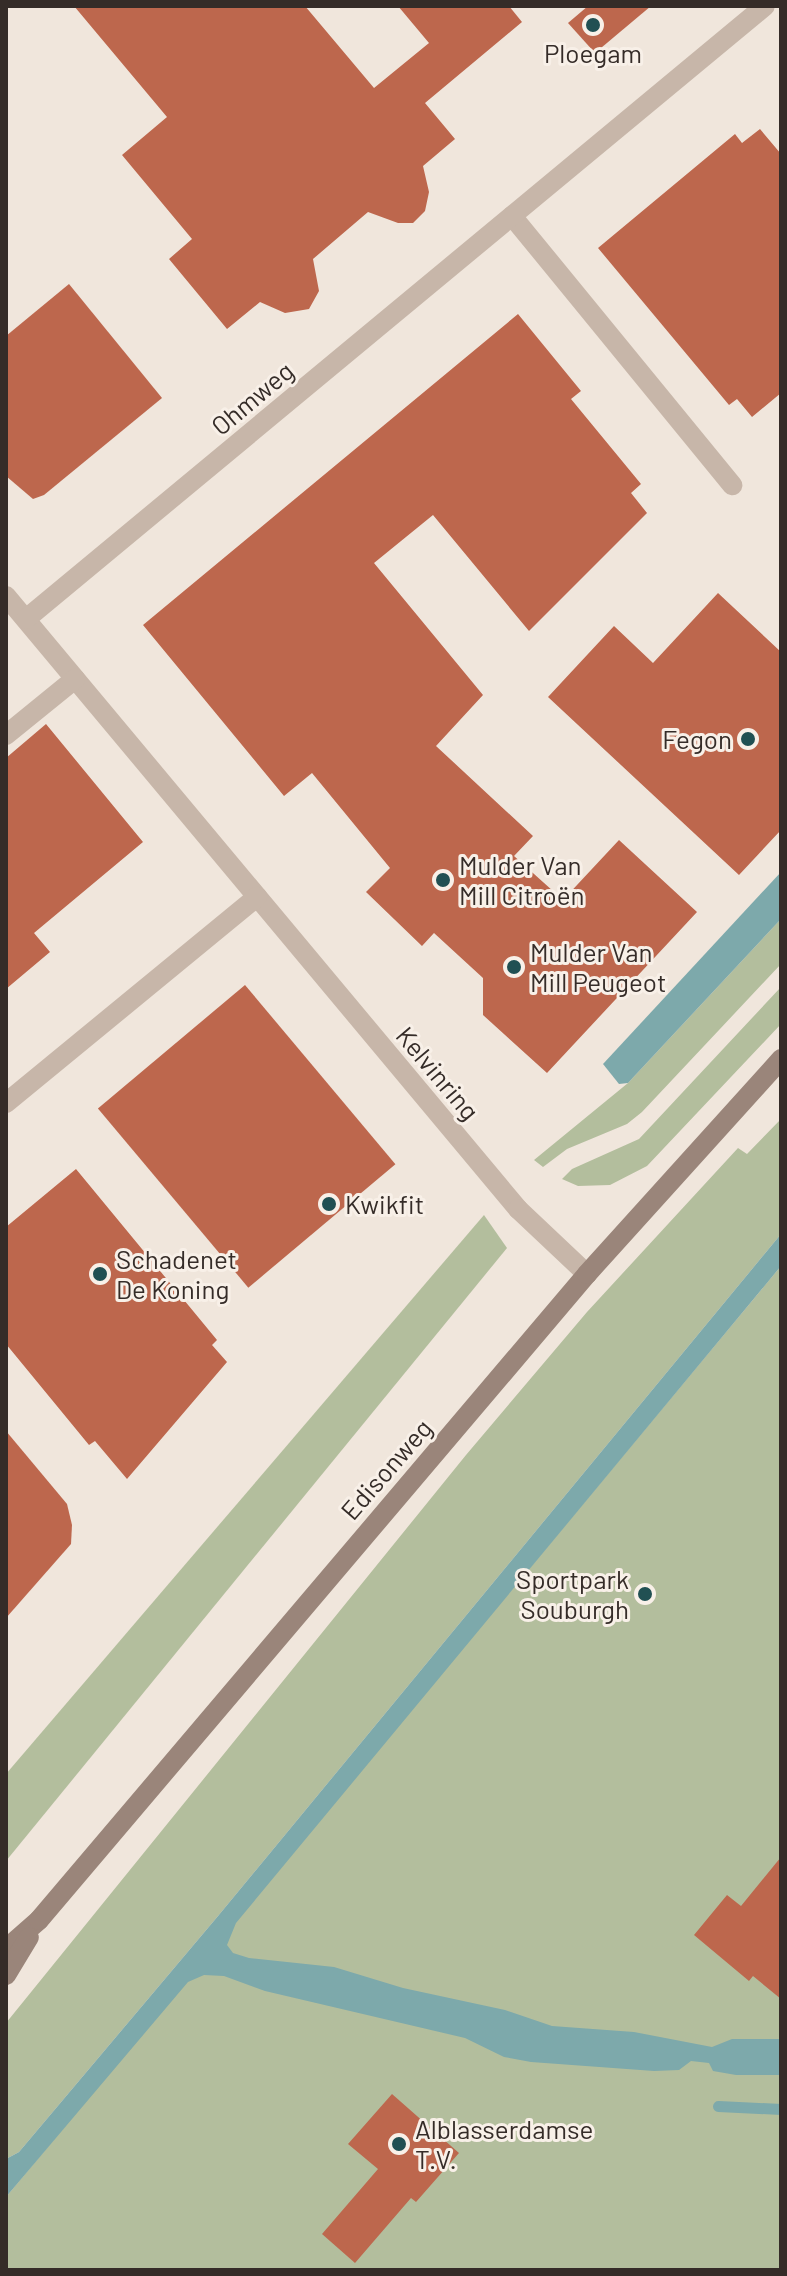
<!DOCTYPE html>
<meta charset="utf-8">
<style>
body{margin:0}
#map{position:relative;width:787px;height:2276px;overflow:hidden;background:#f0e6dc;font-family:Barlow,sans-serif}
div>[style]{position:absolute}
.green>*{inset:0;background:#b3be9d}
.water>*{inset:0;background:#7da9ab}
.stream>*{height:11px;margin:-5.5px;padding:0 5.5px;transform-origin:5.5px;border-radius:5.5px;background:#7da9ab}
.building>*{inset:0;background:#bd674d;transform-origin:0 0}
.street>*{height:20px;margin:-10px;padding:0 10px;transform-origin:10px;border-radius:10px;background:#c7b6a9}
.secondary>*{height:20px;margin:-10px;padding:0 10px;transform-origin:10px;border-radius:10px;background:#9a857a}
.dots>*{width:22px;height:22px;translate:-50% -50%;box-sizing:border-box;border:4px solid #f8f0e8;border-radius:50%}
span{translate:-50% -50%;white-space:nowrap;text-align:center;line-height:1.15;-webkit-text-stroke:6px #f8f0e8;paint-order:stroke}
.poi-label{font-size:26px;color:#352c28}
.right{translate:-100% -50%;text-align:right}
.left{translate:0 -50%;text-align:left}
.street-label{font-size:26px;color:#352c28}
.frame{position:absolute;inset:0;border:8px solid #352c28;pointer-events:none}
</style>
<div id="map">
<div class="green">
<i style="clip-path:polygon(781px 919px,781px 964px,642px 1112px,627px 1124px,567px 1149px,543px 1167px,534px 1160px,628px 1083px)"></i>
<i style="clip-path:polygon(781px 987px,781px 1024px,647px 1166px,610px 1185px,578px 1186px,562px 1179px,572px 1169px,639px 1139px)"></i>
<i style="clip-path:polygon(781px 1119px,781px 1234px,218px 1916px,19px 2152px,6px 2159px,6px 2023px,466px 1455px,587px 1312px,738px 1148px,747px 1154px)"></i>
<i style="clip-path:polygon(484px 1215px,507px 1248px,6px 1861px,6px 1774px)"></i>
<i style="clip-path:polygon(781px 1266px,781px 2270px,6px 2270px,6px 2197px)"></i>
</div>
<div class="water">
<i style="clip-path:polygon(781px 872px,781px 919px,628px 1083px,619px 1084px,603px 1064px)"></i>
<i style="clip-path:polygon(781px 1234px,781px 1266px,236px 1923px,227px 1945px,233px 1953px,249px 1958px,334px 1967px,403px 1988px,505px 2010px,552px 2026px,634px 2032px,712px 2047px,732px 2039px,781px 2039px,781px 2075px,736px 2075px,713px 2071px,709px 2063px,691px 2061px,679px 2070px,654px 2071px,531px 2062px,504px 2057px,465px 2038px,265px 1991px,224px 1976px,204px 1975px,188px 1982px,6px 2197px,6px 2159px,19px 2152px,218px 1916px)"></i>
</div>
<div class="stream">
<i style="left:718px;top:2106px;width:63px;rotate:2.7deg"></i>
</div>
<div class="building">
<i style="clip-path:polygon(74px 6px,305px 6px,374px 88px,429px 43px,398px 6px,509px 6px,522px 22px,425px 103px,455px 139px,423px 166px,429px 192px,425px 211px,413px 223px,398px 223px,368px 212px,313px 259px,319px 291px,309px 309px,285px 313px,260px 302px,227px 329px,169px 259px,192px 239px,122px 155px,167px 117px)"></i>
<i style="clip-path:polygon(588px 6px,651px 6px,595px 53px,568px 23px)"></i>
<i style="clip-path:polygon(760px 129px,781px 154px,781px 393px,752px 417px,737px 399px,729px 405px,598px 248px,735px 134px,742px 143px)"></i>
<i style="clip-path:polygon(69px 284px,162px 398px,44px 495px,33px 499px,6px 476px,6px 336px)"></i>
<i style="clip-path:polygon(518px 314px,581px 391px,571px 399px,641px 484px,631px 493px,647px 513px,529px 631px,433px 515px,374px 563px,483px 695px,436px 746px,533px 836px,514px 856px,563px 900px,619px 840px,697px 912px,547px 1073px,483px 1015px,483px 978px,434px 933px,422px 946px,366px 892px,390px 868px,312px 773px,284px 796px,143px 625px)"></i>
<i style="clip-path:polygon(718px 593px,781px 652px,781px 830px,739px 875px,548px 697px,614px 626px,653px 663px)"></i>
<i style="clip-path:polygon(46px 724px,143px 842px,34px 933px,50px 952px,6px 989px,6px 758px)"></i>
<i style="left:245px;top:985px;width:234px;height:192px;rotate:50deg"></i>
<i style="clip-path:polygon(76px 1169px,217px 1340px,212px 1345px,227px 1362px,127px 1479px,95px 1441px,89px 1445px,6px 1344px,6px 1227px)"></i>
<i style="clip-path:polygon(6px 1431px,67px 1504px,72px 1525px,71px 1544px,6px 1618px)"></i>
<i style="clip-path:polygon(781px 1857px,781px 1999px,753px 1976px,749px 1981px,694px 1935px,727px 1895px,741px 1906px)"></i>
<i style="clip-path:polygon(392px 2094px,459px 2153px,416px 2202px,411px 2198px,355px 2263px,322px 2234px,378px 2169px,348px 2144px)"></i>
</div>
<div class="street">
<i style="left:512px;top:216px;width:348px;rotate:50.7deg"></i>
<i style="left:6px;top:596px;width:799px;rotate:50.13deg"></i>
<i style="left:518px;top:1209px;width:95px;rotate:43.3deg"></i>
<i style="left:26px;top:619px;width:960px;rotate:-39.68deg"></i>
<i style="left:6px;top:735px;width:89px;rotate:-39.1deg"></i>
<i style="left:6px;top:1103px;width:325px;rotate:-39.4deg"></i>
</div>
<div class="secondary">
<i style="left:6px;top:1949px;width:44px;rotate:-41.3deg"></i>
<i style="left:39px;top:1920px;width:847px;rotate:-49.69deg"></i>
<i style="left:587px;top:1274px;width:290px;rotate:-47.9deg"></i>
<i style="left:6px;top:1975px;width:44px;rotate:-58.8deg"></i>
</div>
<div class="dots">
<i style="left:593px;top:25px;background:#215053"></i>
<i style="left:748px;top:739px;background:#215053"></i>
<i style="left:443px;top:880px;background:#215053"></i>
<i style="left:514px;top:967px;background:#215053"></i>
<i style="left:329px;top:1204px;background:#215053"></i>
<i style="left:100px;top:1274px;background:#215053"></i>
<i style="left:645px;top:1594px;background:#215053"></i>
<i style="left:399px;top:2144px;background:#215053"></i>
</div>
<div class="poi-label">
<span style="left:593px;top:53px">Ploegam</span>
<span class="right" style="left:732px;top:739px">Fegon</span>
<span class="left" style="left:459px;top:880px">Mulder Van<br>Mill Citroën</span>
<span class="left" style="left:530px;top:967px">Mulder Van<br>Mill Peugeot</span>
<span class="left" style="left:345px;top:1204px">Kwikfit</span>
<span class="left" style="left:116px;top:1274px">Schadenet<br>De Koning</span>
<span class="right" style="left:629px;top:1594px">Sportpark<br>Souburgh</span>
<span class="left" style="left:415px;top:2144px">Alblasserdamse<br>T.V.</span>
</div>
<div class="street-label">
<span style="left:252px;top:398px;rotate:-40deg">Ohmweg</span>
<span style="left:438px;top:1073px;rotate:50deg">Kelvinring</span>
<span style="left:386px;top:1469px;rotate:-49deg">Edisonweg</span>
</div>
<div class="frame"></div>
</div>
